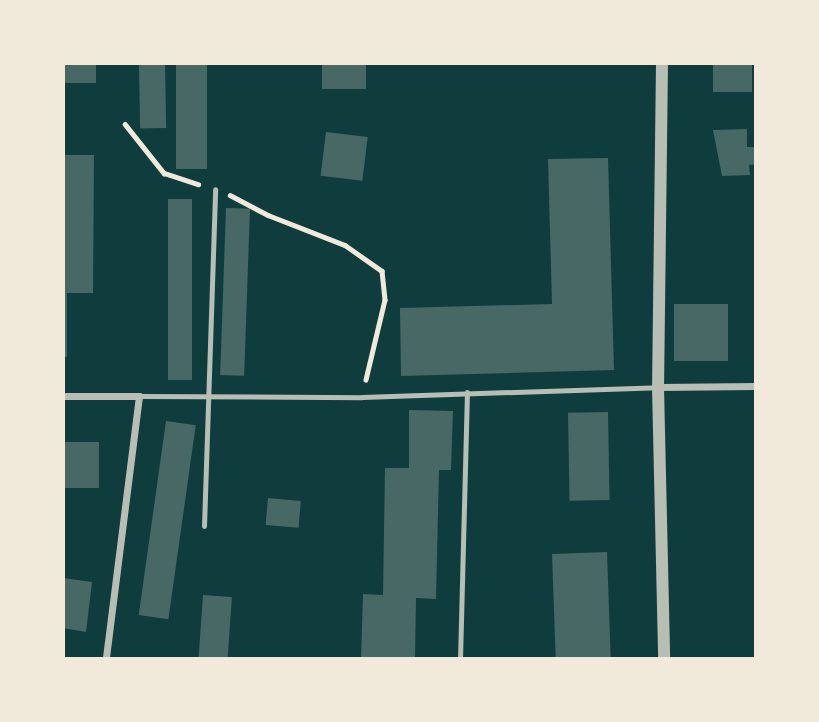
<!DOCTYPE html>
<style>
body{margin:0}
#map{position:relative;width:819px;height:722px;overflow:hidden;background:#0f3d3e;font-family:"DejaVu Sans",sans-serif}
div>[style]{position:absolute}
.building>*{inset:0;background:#486865;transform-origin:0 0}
.path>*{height:4.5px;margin:-2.25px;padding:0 2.25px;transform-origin:2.25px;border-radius:2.25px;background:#f1e9da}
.service>*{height:5px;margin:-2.5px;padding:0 2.5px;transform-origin:2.5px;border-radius:2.5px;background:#b8beb3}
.minor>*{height:7px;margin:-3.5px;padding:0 3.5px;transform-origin:3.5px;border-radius:3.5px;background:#b8beb3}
.tertiary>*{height:12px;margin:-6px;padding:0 6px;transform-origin:6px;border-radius:6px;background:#b8beb3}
span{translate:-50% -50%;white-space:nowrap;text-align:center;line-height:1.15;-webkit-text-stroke:5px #f1e9da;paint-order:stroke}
.frame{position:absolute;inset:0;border:65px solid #f1e9da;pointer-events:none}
</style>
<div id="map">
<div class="building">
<i style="left:63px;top:63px;width:33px;height:20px"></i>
<i style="left:165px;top:63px;width:65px;height:26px;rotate:89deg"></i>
<i style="left:176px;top:63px;width:31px;height:106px"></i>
<i style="left:322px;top:63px;width:44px;height:26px"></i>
<i style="left:713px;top:63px;width:39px;height:29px"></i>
<i style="clip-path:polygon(747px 129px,747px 147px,756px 147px,756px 164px,749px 165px,750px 175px,722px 176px,713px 130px)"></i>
<i style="left:326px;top:132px;width:42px;height:44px;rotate:7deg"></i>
<i style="clip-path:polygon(63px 155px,94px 155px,93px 293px,67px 293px,67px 357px,63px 357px)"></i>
<i style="clip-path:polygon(608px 158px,614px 370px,401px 376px,400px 308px,552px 304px,548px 159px)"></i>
<i style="left:168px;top:199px;width:24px;height:181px"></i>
<i style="left:226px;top:208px;width:24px;height:167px;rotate:2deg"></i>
<i style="left:728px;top:304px;width:57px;height:54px;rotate:90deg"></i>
<i style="clip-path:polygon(409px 410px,453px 411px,451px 470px,439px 470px,436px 599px,416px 598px,415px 659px,361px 659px,363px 594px,383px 595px,385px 468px,409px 468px)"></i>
<i style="left:608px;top:412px;width:88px;height:40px;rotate:89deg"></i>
<i style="left:166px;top:421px;width:30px;height:196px;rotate:8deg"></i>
<i style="left:63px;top:442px;width:36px;height:46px"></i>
<i style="left:268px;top:498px;width:33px;height:27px;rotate:5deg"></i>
<i style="left:607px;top:552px;width:107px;height:55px;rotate:88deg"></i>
<i style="clip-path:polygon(63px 578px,92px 582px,86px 632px,63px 628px)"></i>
<i style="left:203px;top:595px;width:29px;height:64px;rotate:4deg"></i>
</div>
<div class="path">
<i style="left:125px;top:124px;width:63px;rotate:51.5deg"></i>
<i style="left:164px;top:173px;width:36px;rotate:18deg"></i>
<i style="left:230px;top:195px;width:43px;rotate:27.8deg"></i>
<i style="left:268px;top:215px;width:83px;rotate:21.3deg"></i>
<i style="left:345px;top:245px;width:45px;rotate:35.1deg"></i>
<i style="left:382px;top:271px;width:29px;rotate:84deg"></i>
<i style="left:385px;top:300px;width:82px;rotate:103.4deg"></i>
</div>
<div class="service">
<i style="left:139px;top:396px;width:223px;rotate:0.3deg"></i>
<i style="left:362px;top:397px;width:296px;rotate:-1.9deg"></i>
<i style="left:204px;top:526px;width:337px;rotate:-88.1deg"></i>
<i style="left:460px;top:659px;width:267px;rotate:-88.5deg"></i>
</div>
<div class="minor">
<i style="left:658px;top:387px;width:98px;rotate:-0.6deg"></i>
<i style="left:63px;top:396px;width:76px"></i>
<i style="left:139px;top:396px;width:265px;rotate:97.2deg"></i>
</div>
<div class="tertiary">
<i style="left:662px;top:63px;width:324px;rotate:90.7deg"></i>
<i style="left:658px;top:387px;width:272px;rotate:88.7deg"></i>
</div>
<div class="frame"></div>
</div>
